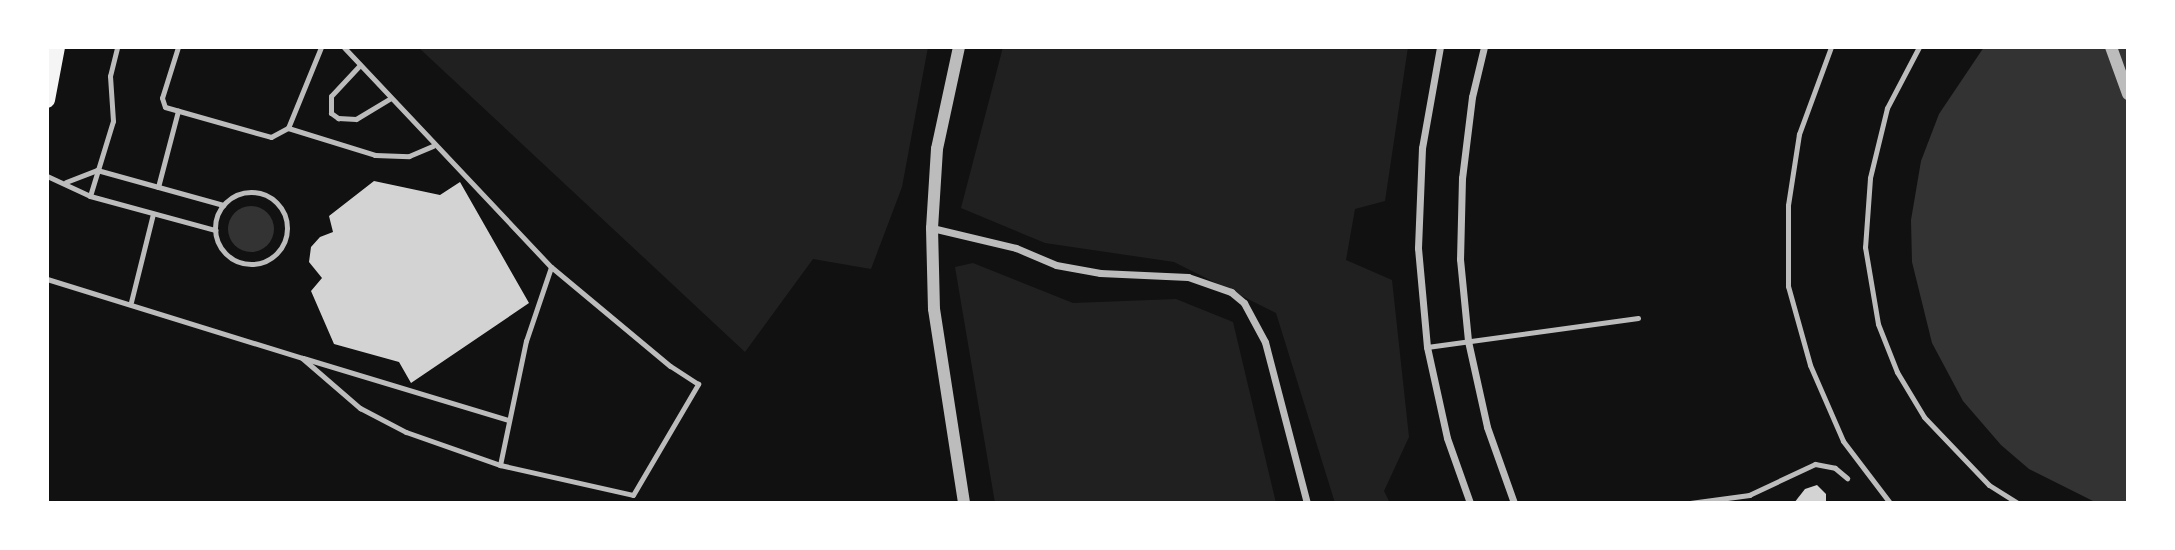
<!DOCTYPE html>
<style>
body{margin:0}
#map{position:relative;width:2175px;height:550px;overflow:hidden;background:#111;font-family:Barlow,sans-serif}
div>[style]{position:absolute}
.green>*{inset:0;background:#202020}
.water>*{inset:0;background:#333}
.round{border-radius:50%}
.building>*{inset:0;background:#d3d3d3}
.service>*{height:5px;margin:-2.5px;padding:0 2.5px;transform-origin:2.5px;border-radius:2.5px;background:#bcbcbc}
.service>.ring{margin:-2.5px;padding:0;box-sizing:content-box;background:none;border:5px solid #bcbcbc;border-radius:50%}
.minor>*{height:7px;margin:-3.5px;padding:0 3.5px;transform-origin:3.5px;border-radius:3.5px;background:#bcbcbc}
.tertiary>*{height:12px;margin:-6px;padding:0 6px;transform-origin:6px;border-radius:6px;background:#bcbcbc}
.primary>*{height:16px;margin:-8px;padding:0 8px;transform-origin:8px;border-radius:8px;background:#f5f5f5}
span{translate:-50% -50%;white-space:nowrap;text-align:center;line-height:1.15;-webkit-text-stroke:7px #fff;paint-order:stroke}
.frame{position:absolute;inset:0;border:49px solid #fff;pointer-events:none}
</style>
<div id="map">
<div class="green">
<i style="clip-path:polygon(418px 47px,928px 47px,902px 187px,871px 269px,813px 259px,745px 352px)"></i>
<i style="clip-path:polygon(1003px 47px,1408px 47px,1385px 201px,1355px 209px,1346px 260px,1392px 280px,1409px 437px,1384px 491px,1390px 503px,1335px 503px,1276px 313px,1174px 262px,1045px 243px,961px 208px)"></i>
<i style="clip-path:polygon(973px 263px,1073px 303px,1176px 299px,1233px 322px,1276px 503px,995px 503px,955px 267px)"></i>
</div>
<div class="water">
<i style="clip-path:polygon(1984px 47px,2128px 47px,2128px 503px,2097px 503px,2029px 469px,2001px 445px,1963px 401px,1932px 343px,1912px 262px,1911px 220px,1921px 161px,1939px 114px)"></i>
<i class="round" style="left:228px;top:206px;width:46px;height:46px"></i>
</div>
<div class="building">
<i style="clip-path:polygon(374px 181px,440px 195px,460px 182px,529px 303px,411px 383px,399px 362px,334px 344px,311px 291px,322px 278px,309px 262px,311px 247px,320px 237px,333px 232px,329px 216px)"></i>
<i style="clip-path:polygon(1817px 485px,1826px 494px,1826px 503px,1794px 503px,1805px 489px)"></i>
</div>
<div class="service">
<i style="left:178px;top:47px;width:53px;rotate:107.4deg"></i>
<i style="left:162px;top:98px;width:9px;rotate:72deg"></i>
<i style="left:165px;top:107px;width:110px;rotate:15.8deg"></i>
<i style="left:271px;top:137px;width:19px;rotate:-28deg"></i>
<i style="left:288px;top:128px;width:87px;rotate:-67.8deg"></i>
<i style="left:1831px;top:47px;width:93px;rotate:110.2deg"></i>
<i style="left:1799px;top:134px;width:72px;rotate:98.8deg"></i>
<i style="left:1788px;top:205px;width:81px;rotate:90deg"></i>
<i style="left:1788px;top:286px;width:82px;rotate:74.4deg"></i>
<i style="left:1810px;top:365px;width:83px;rotate:66.5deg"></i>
<i style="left:1843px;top:441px;width:78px;rotate:52.8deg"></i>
<i style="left:1919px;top:47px;width:69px;rotate:117.7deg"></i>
<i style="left:1887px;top:108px;width:72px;rotate:103.7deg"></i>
<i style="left:1870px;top:178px;width:69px;rotate:94.1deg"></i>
<i style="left:1865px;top:247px;width:78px;rotate:80.4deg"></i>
<i style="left:1878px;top:324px;width:52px;rotate:68.4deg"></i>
<i style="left:1897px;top:372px;width:52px;rotate:59deg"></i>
<i style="left:1924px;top:417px;width:94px;rotate:46.3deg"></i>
<i style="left:1989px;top:485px;width:34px;rotate:32deg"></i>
<i style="left:360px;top:65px;width:42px;rotate:133.1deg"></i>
<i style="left:331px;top:96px;width:17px;rotate:90deg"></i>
<i style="left:331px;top:113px;width:9px;rotate:36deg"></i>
<i style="left:338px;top:118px;width:18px;rotate:3deg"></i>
<i style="left:356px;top:119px;width:39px;rotate:-31deg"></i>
<i style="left:288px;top:128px;width:91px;rotate:17.2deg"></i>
<i style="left:375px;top:155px;width:34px;rotate:2deg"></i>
<i style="left:409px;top:156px;width:26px;rotate:-23deg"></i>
<i style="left:47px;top:176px;width:47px;rotate:24.9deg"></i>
<i style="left:90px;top:196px;width:130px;rotate:15.2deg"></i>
<i style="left:66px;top:182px;width:33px;rotate:-21deg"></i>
<i style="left:97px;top:170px;width:131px;rotate:15.5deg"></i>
<i style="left:158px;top:187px;width:79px;rotate:-75.3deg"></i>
<i class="ring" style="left:215px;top:192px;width:67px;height:67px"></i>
<i style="left:90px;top:196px;width:78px;rotate:-73deg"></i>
<i style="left:113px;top:121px;width:45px;rotate:-93.8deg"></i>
<i style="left:110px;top:76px;width:30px;rotate:-76deg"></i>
<i style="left:47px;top:279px;width:267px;rotate:17.2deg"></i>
<i style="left:302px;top:358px;width:77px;rotate:40.8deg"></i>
<i style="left:360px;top:408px;width:52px;rotate:27.6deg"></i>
<i style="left:406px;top:432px;width:100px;rotate:19.3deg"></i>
<i style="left:500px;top:465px;width:136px;rotate:12.7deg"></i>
<i style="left:633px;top:495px;width:129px;rotate:-59.6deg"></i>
<i style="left:698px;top:384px;width:33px;rotate:-147deg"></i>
<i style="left:670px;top:366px;width:155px;rotate:-140.2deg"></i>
<i style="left:551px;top:267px;width:302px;rotate:-133.3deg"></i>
<i style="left:131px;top:302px;width:91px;rotate:-76deg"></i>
<i style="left:1427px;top:347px;width:213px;rotate:-7.8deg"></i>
<i style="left:303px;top:358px;width:214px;rotate:16.8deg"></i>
<i style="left:500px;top:465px;width:127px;rotate:-78.2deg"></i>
<i style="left:526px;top:341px;width:78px;rotate:-71.3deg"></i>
<i style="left:1690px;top:503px;width:60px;rotate:-7.7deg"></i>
<i style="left:1749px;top:495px;width:73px;rotate:-25.2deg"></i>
<i style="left:1815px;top:464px;width:20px;rotate:11deg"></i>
<i style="left:1835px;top:468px;width:16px;rotate:40deg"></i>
</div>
<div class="minor">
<i style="left:1440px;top:47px;width:103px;rotate:100.1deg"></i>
<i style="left:1422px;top:148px;width:100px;rotate:92.3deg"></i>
<i style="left:1418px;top:248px;width:99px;rotate:84.8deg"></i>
<i style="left:1427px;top:347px;width:93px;rotate:77.6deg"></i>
<i style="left:1447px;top:438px;width:69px;rotate:70.5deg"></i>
<i style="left:1484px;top:47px;width:51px;rotate:103.5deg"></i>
<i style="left:1472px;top:97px;width:82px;rotate:97deg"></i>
<i style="left:1462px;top:178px;width:81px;rotate:91.4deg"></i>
<i style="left:1460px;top:259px;width:82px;rotate:84.4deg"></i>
<i style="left:1468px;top:341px;width:88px;rotate:77.5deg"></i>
<i style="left:1487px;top:427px;width:81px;rotate:70.4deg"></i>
<i style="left:932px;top:228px;width:86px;rotate:13.4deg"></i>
<i style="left:1016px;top:248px;width:43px;rotate:23deg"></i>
<i style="left:1056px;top:265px;width:45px;rotate:10.3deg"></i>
<i style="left:1100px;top:273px;width:88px;rotate:2.6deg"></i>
<i style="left:1188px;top:277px;width:46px;rotate:19.2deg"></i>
<i style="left:1231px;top:292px;width:17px;rotate:40deg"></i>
<i style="left:1244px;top:303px;width:44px;rotate:61.7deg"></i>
<i style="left:1265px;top:342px;width:166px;rotate:75.4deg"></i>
</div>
<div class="tertiary">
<i style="left:959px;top:47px;width:104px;rotate:102.2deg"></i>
<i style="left:937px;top:149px;width:79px;rotate:93.6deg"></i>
<i style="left:932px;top:228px;width:81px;rotate:88.6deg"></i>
<i style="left:934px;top:309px;width:196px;rotate:81.2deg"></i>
<i style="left:2111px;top:47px;width:50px;rotate:70.1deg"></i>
</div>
<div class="primary">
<i style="left:47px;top:100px;width:54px;rotate:-79.3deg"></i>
</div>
<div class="frame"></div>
</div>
